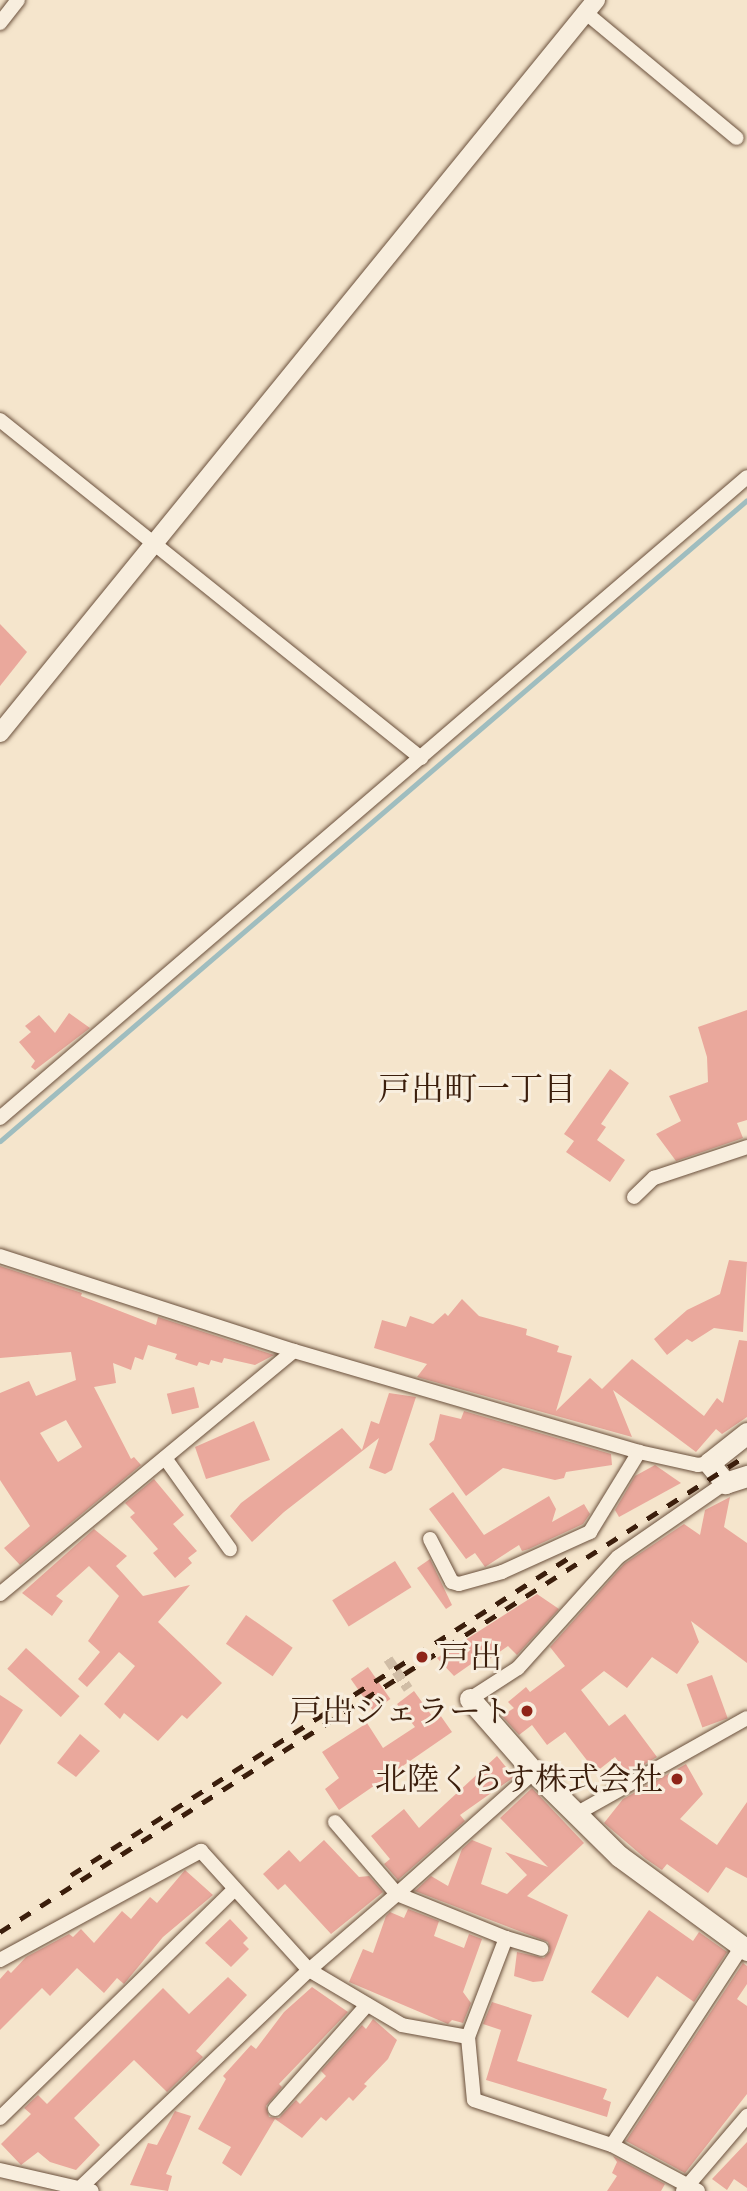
<!DOCTYPE html>
<meta charset="utf-8">
<style>
body{margin:0}
#map{position:relative;width:747px;height:2191px;overflow:hidden;background:#f5e5cc;font-family:"EB Garamond","Noto Serif JP",serif}
div>[style]{position:absolute}
.stream>*{height:5px;margin:-2.5px;padding:0 2.5px;transform-origin:2.5px;border-radius:2.5px;background:#9fbdbf}
.building>*{inset:0;background:#eaa89c;transform-origin:0 0}
.pedestrian-tunnel>*{height:10px;margin-top:-5px;transform-origin:0;background:repeating-linear-gradient(90deg,#d0bda6 0 10px,transparent 0 15px)}
.roads{filter:drop-shadow(0 0 2px #6a503c) drop-shadow(0 0 2px #6a503c)}
.minor>*{height:14px;margin:-7px;padding:0 7px;transform-origin:7px;border-radius:7px;background:#f8eede}
.tertiary>*{height:18px;margin:-9px;padding:0 9px;transform-origin:9px;border-radius:9px;background:#f8eede}
.secondary>*{height:21px;margin:-10.5px;padding:0 10.5px;transform-origin:10.5px;border-radius:10.5px;background:#f8eede}
.rail>*{height:5px;margin-top:-2.5px;transform-origin:0;background:repeating-linear-gradient(90deg,#3b1e0c 0 12px,transparent 0 24px)}
.dots>*{width:19px;height:19px;translate:-50% -50%;box-sizing:border-box;border:4px solid #f8eede;border-radius:50%}
span{translate:-50% -50%;white-space:nowrap;text-align:center;line-height:1.15;-webkit-text-stroke:6px #f8eede;paint-order:stroke}
.poi-label{font-size:32px;color:#3b1e0c}
.left{translate:0 -50%;text-align:left}
.right{translate:-100% -50%;text-align:right}
.neighbourhood-label{font-size:33px;color:#3b1e0c}
</style>
<div id="map">
<div class="stream">
<i style="left:0;top:1141px;width:984px;rotate:-40.63deg"></i>
</div>
<div class="building">
<i style="clip-path:polygon(0 624px,27px 652px,0 686px)"></i>
<i style="clip-path:polygon(747px 1010px,747px 1120px,737px 1123px,743px 1138px,676px 1161px,656px 1134px,681px 1121px,669px 1096px,708px 1082px,707px 1057px,698px 1027px)"></i>
<i style="clip-path:polygon(69px 1013px,90px 1028px,35px 1070px,31px 1067px,35px 1061px,19px 1042px,31px 1032px,25px 1026px,39px 1015px,55px 1033px)"></i>
<i style="clip-path:polygon(610px 1069px,629px 1083px,601px 1124px,606px 1127px,597px 1140px,625px 1160px,610px 1182px,566px 1152px,574px 1141px,564px 1134px)"></i>
<i style="clip-path:polygon(729px 1260px,747px 1262px,743px 1332px,714px 1328px,692px 1342px,687px 1339px,667px 1355px,654px 1339px,687px 1310px,720px 1294px)"></i>
<i style="clip-path:polygon(evenodd,0 1266px,82px 1293px,81px 1296px,156px 1325px,158px 1317px,274px 1355px,255px 1365px,224px 1358px,222px 1363px,211px 1360px,209px 1365px,199px 1362px,197px 1366px,175px 1359px,177px 1354px,148px 1345px,143px 1360px,135px 1357px,131px 1370px,113px 1363px,116px 1383px,94px 1387px,131px 1459px,134px 1457px,141px 1465px,20px 1565px,4px 1548px,30px 1526px,0 1480px,0 1393px,29px 1381px,36px 1396px,76px 1380px,71px 1352px,0 1358px,0 1266px,66px 1420px,82px 1447px,58px 1462px,40px 1433px,66px 1420px)"></i>
<i style="clip-path:polygon(462px 1299px,479px 1316px,527px 1329px,526px 1335px,559px 1346px,557px 1352px,572px 1356px,556px 1411px,590px 1378px,602px 1389px,632px 1359px,704px 1416px,717px 1398px,723px 1403px,739px 1340px,747px 1341px,747px 1417px,722px 1434px,716px 1429px,696px 1452px,613px 1390px,632px 1437px,417px 1377px,427px 1364px,374px 1348px,382px 1320px,406px 1327px,410px 1316px,433px 1324px,445px 1313px,448px 1316px)"></i>
<i style="left:194px;top:1387px;width:21px;height:28px;rotate:76deg"></i>
<i style="clip-path:polygon(389px 1393px,416px 1397px,392px 1470px,385px 1474px,369px 1468px,379px 1438px,284px 1512px,252px 1542px,230px 1516px,241px 1503px,342px 1428px,362px 1450px,371px 1421px,379px 1424px)"></i>
<i style="clip-path:polygon(464px 1411px,611px 1454px,612px 1465px,566px 1472px,564px 1478px,555px 1480px,503px 1468px,466px 1496px,429px 1444px,434px 1440px,440px 1414px,461px 1419px)"></i>
<i style="clip-path:polygon(254px 1421px,270px 1460px,206px 1479px,195px 1447px)"></i>
<i style="clip-path:polygon(655px 1465px,681px 1483px,619px 1517px,615px 1510px,635px 1476px)"></i>
<i style="clip-path:polygon(154px 1479px,184px 1515px,173px 1524px,197px 1551px,188px 1558px,192px 1563px,175px 1578px,153px 1553px,158px 1549px,130px 1517px,135px 1513px,125px 1503px)"></i>
<i style="clip-path:polygon(453px 1492px,484px 1535px,549px 1496px,556px 1509px,552px 1522px,584px 1504px,590px 1514px,583px 1524px,529px 1549px,522px 1551px,519px 1545px,485px 1567px,475px 1553px,466px 1559px,429px 1509px)"></i>
<i style="clip-path:polygon(730px 1497px,724px 1527px,747px 1543px,747px 1663px,691px 1621px,699px 1642px,677px 1674px,652px 1657px,627px 1688px,604px 1671px,581px 1690px,609px 1726px,625px 1714px,657px 1757px,628px 1774px,615px 1757px,596px 1772px,565px 1732px,547px 1745px,532px 1725px,519px 1735px,502px 1716px,514px 1708px,508px 1702px,526px 1687px,530px 1692px,565px 1666px,550px 1647px,624px 1564px,684px 1524px,700px 1535px,705px 1510px)"></i>
<i style="clip-path:polygon(94px 1529px,127px 1556px,116px 1566px,143px 1596px,190px 1585px,158px 1622px,222px 1683px,187px 1719px,182px 1715px,158px 1741px,124px 1713px,120px 1719px,104px 1704px,135px 1666px,119px 1652px,87px 1687px,78px 1679px,100px 1652px,88px 1641px,119px 1596px,89px 1566px,56px 1596px,63px 1601px,52px 1616px,22px 1593px)"></i>
<i style="clip-path:polygon(430px 1559px,452px 1605px,446px 1609px,417px 1568px)"></i>
<i style="left:395px;top:1561px;width:31px;height:74px;rotate:58deg"></i>
<i style="clip-path:polygon(537px 1594px,559px 1609px,517px 1655px,508px 1646px,488px 1660px,484px 1655px,454px 1676px,437px 1658px)"></i>
<i style="left:246px;top:1615px;width:57px;height:35px;rotate:35deg"></i>
<i style="left:26px;top:1648px;width:72px;height:28px;rotate:42deg"></i>
<i style="left:368px;top:1667px;width:39px;height:21px;rotate:55deg"></i>
<i style="left:712px;top:1675px;width:46px;height:27px;rotate:70deg"></i>
<i style="clip-path:polygon(414px 1691px,432px 1716px,438px 1712px,452px 1732px,339px 1810px,325px 1789px,339px 1778px,322px 1752px,367px 1723px,383px 1748px,415px 1727px,397px 1704px)"></i>
<i style="clip-path:polygon(0 1695px,23px 1710px,0 1745px)"></i>
<i style="clip-path:polygon(80px 1734px,100px 1751px,76px 1777px,57px 1763px)"></i>
<i style="clip-path:polygon(497px 1756px,514px 1777px,460px 1815px,465px 1821px,398px 1880px,384px 1864px,390px 1859px,371px 1836px,404px 1809px,419px 1828px)"></i>
<i style="clip-path:polygon(686px 1764px,703px 1794px,680px 1819px,717px 1845px,747px 1802px,747px 1878px,726px 1867px,708px 1893px,667px 1864px,662px 1870px,646px 1859px,604px 1823px,623px 1799px)"></i>
<i style="clip-path:polygon(532px 1788px,584px 1843px,527px 1896px,568px 1915px,543px 1981px,533px 1982px,514px 1976px,517px 1952px,544px 1958px,550px 1951px,548px 1942px,415px 1891px,431px 1876px,448px 1886px,462px 1849px,472px 1840px,492px 1848px,481px 1884px,507px 1894px,527px 1875px,505px 1852px,548px 1867px,500px 1818px)"></i>
<i style="clip-path:polygon(324px 1840px,359px 1877px,369px 1876px,383px 1892px,331px 1934px,285px 1884px,278px 1890px,263px 1874px,289px 1850px,300px 1862px)"></i>
<i style="clip-path:polygon(185px 1870px,213px 1895px,163px 1937px,124px 1984px,117px 1978px,104px 1993px,77px 1968px,50px 1996px,42px 1988px,0 2030px,0 1979px,8px 1970px,11px 1973px,26px 1957px,69px 1934px,73px 1937px,81px 1929px,94px 1943px,122px 1911px,131px 1919px,150px 1897px,157px 1903px)"></i>
<i style="clip-path:polygon(408px 1909px,439px 1921px,434px 1936px,464px 1948px,469px 1934px,482px 1939px,463px 1992px,471px 2003px,463px 2023px,452px 2020px,448px 2024px,349px 1982px,363px 1949px,373px 1953px,386px 1916px,390px 1912px,404px 1918px)"></i>
<i style="clip-path:polygon(649px 1910px,693px 1941px,699px 1932px,727px 1952px,694px 2002px,657px 1976px,628px 2018px,591px 1992px)"></i>
<i style="clip-path:polygon(230px 1919px,248px 1938px,243px 1943px,249px 1949px,231px 1967px,205px 1943px)"></i>
<i style="clip-path:polygon(743px 1963px,747px 1966px,747px 1984px,737px 1999px,747px 2006px,747px 2094px,685px 2173px,626px 2141px)"></i>
<i style="clip-path:polygon(228px 1977px,247px 1995px,196px 2051px,203px 2057px,167px 2092px,134px 2060px,74px 2118px,100px 2145px,76px 2170px,50px 2162px,38px 2152px,21px 2165px,1px 2144px,31px 2114px,24px 2108px,38px 2095px,47px 2104px,163px 1988px,189px 2014px)"></i>
<i style="clip-path:polygon(312px 1987px,348px 2012px,279px 2084px,282px 2087px,266px 2106px,269px 2117px,279px 2118px,296px 2100px,300px 2104px,326px 2076px,321px 2071px,362px 2025px,366px 2029px,373px 2019px,397px 2040px,388px 2059px,364px 2084px,367px 2086px,353px 2101px,349px 2097px,326px 2121px,321px 2117px,302px 2138px,275px 2119px,241px 2176px,222px 2163px,231px 2147px,198px 2129px,226px 2079px,223px 2076px,251px 2045px,256px 2049px,284px 2012px)"></i>
<i style="clip-path:polygon(492px 2002px,532px 2015px,517px 2061px,607px 2089px,603px 2099px,611px 2102px,607px 2117px,486px 2080px,501px 2030px,483px 2024px)"></i>
<i style="clip-path:polygon(175px 2111px,191px 2116px,166px 2174px,172px 2176px,168px 2191px,130px 2185px,148px 2143px,157px 2145px)"></i>
<i style="clip-path:polygon(747px 2142px,747px 2188px,734px 2179px,727px 2190px,712px 2179px)"></i>
<i style="clip-path:polygon(613px 2156px,665px 2184px,661px 2191px,607px 2191px,617px 2176px,612px 2173px,617px 2162px)"></i>
</div>
<div class="pedestrian-tunnel">
<i style="left:388px;top:1659px;width:36px;rotate:56deg"></i>
</div>
<div class="roads">
<div class="minor">
<i style="left:585px;top:12px;width:197px;rotate:39.7deg"></i>
<i style="left:0;top:23px;width:29px;rotate:-52deg"></i>
<i style="left:0;top:420px;width:540px;rotate:38.76deg"></i>
<i style="left:0;top:1118px;width:984px;rotate:-40.63deg"></i>
<i style="left:634px;top:1197px;width:28px;rotate:-44deg"></i>
<i style="left:654px;top:1178px;width:98px;rotate:-18.4deg"></i>
<i style="left:0;top:1256px;width:309px;rotate:17.9deg"></i>
<i style="left:294px;top:1351px;width:359px;rotate:16.3deg"></i>
<i style="left:639px;top:1452px;width:60px;rotate:12.4deg"></i>
<i style="left:698px;top:1465px;width:11px;rotate:-10deg"></i>
<i style="left:165px;top:1458px;width:112px;rotate:54.5deg"></i>
<i style="left:430px;top:1539px;width:48px;rotate:62.9deg"></i>
<i style="left:452px;top:1582px;width:7px;rotate:16deg"></i>
<i style="left:459px;top:1584px;width:45px;rotate:-15.6deg"></i>
<i style="left:502px;top:1572px;width:97px;rotate:-24.4deg"></i>
<i style="left:590px;top:1532px;width:94px;rotate:-58.5deg"></i>
<i style="left:0;top:1594px;width:381px;rotate:-39.6deg"></i>
<i style="left:470px;top:1699px;width:57px;rotate:-32.9deg"></i>
<i style="left:518px;top:1668px;width:149px;rotate:-48deg"></i>
<i style="left:618px;top:1557px;width:130px;rotate:-34.7deg"></i>
<i style="left:576px;top:1814px;width:196px;rotate:-29.3deg"></i>
<i style="left:335px;top:1822px;width:95px;rotate:49.3deg"></i>
<i style="left:397px;top:1894px;width:118px;rotate:22deg"></i>
<i style="left:506px;top:1938px;width:106px;rotate:111deg"></i>
<i style="left:468px;top:2037px;width:67px;rotate:-169.7deg"></i>
<i style="left:402px;top:2025px;width:108px;rotate:-149.4deg"></i>
<i style="left:309px;top:1970px;width:116px;rotate:-40.8deg"></i>
<i style="left:397px;top:1894px;width:183px;rotate:-41.7deg"></i>
<i style="left:506px;top:1938px;width:37px;rotate:17deg"></i>
<i style="left:0;top:1960px;width:229px;rotate:-28.5deg"></i>
<i style="left:201px;top:1851px;width:161px;rotate:47.8deg"></i>
<i style="left:309px;top:1970px;width:320px;rotate:136.4deg"></i>
<i style="left:468px;top:2037px;width:63px;rotate:84.6deg"></i>
<i style="left:474px;top:2100px;width:145px;rotate:18.1deg"></i>
<i style="left:275px;top:2109px;width:139px;rotate:-48.5deg"></i>
<i style="left:0;top:2118px;width:328px;rotate:-44.3deg"></i>
<i style="left:0;top:2170px;width:94px;rotate:12.9deg"></i>
<i style="left:683px;top:2191px;width:99px;rotate:-49.5deg"></i>
<i style="left:698px;top:2191px;width:98px;rotate:-151.9deg"></i>
<i style="left:612px;top:2145px;width:238px;rotate:-56.8deg"></i>
</div>
<div class="tertiary">
<i style="left:0;top:733px;width:945px;rotate:-50.89deg"></i>
</div>
<div class="secondary">
<i style="left:747px;top:1433px;width:48px;rotate:141.7deg"></i>
<i style="left:709px;top:1463px;width:26px;rotate:51deg"></i>
<i style="left:725px;top:1483px;width:23px;rotate:-18deg"></i>
<i style="left:470px;top:1699px;width:97px;rotate:48.8deg"></i>
<i style="left:534px;top:1772px;width:120px;rotate:44.7deg"></i>
<i style="left:619px;top:1856px;width:159px;rotate:36.3deg"></i>
</div>
</div>
<div class="rail">
<i style="left:71px;top:1875px;width:592px;rotate:-32.51deg"></i>
<i style="left:0;top:1932px;width:886px;rotate:-32.56deg"></i>
</div>
<div class="dots">
<i style="left:422px;top:1657px;background:#8f2418"></i>
<i style="left:527px;top:1711px;background:#8f2418"></i>
<i style="left:677px;top:1779px;background:#8f2418"></i>
</div>
<div class="poi-label">
<span class="left" style="left:438px;top:1657px">戸出</span>
<span class="right" style="left:513px;top:1711px">戸出ジェラート</span>
<span class="right" style="left:663px;top:1779px">北陸くらす株式会社</span>
</div>
<div class="neighbourhood-label">
<span style="left:477px;top:1089px">戸出町一丁目</span>
</div>
</div>
